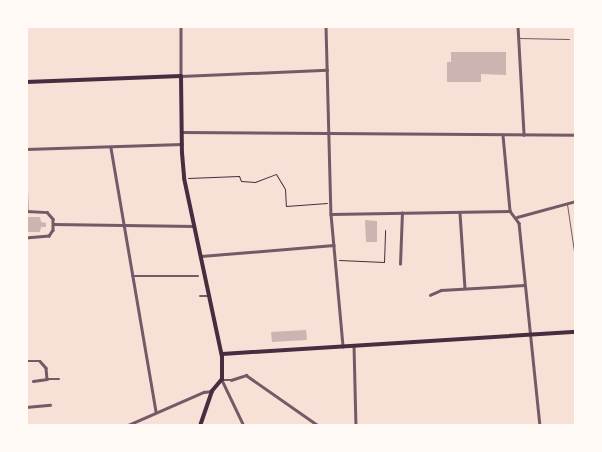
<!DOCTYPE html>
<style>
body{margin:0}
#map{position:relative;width:602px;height:452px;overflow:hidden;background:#f7e1d7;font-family:Poppins,sans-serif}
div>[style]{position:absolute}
.building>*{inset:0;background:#ccb4b1}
.path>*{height:1px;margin:-0.5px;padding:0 0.5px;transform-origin:0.5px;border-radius:0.5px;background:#4a2c40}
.service>*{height:1px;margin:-0.5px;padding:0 0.5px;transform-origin:0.5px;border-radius:0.5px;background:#755966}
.pedestrian>*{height:2px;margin:-1px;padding:0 1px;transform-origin:1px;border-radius:1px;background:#755966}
.minor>*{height:2.5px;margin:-1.25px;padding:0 1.25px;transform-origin:1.25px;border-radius:1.25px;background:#755966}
.secondary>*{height:4px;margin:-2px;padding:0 2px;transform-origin:2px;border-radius:2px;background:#4a2c40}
span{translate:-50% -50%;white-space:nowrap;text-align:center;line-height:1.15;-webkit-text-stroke:4.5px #fffaf5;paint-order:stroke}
.frame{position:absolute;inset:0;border:28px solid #fffaf5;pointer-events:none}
</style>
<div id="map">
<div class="building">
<i style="clip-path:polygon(451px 52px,506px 52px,506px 75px,481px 74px,481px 82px,447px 82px,447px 62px,451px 62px)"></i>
<i style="clip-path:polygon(27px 217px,40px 217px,41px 222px,46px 223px,46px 227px,41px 227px,40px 232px,26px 232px)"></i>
<i style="clip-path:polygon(365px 220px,377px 221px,377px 242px,366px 242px)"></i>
<i style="clip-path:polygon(306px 330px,307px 340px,272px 342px,271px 332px)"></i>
</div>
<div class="path">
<i style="left:188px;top:178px;width:51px;rotate:-2.2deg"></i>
<i style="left:239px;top:176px;width:5px;rotate:68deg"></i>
<i style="left:241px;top:181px;width:14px;rotate:4deg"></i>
<i style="left:255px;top:182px;width:22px;rotate:-21deg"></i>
<i style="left:276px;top:174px;width:17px;rotate:59deg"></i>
<i style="left:285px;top:189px;width:17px;rotate:87deg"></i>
<i style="left:286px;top:206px;width:41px;rotate:-4.2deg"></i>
<i style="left:339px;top:260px;width:45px;rotate:2.5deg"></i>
<i style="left:384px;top:262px;width:32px;rotate:-88deg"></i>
</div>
<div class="service">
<i style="left:519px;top:38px;width:50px;rotate:1.1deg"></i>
<i style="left:567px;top:204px;width:55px;rotate:81.6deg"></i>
</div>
<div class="pedestrian">
<i style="left:200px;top:296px;width:9px"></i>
</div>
<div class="minor">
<i style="left:181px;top:26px;width:50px;rotate:90deg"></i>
<i style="left:181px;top:76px;width:146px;rotate:-2.4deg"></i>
<i style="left:326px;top:26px;width:188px;rotate:88.5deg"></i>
<i style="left:331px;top:214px;width:133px;rotate:84.8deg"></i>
<i style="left:518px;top:26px;width:109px;rotate:86.8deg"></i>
<i style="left:182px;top:132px;width:394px;rotate:0.4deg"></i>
<i style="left:503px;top:135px;width:76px;rotate:84.7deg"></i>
<i style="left:510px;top:211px;width:15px;rotate:53deg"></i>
<i style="left:519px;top:223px;width:204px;rotate:84.1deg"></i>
<i style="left:111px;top:148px;width:268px;rotate:80.3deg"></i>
<i style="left:26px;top:149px;width:156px;rotate:-1.8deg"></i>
<i style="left:26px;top:168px;width:43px;rotate:88.7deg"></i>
<i style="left:26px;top:211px;width:21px;rotate:3deg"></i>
<i style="left:47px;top:212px;width:9px;rotate:49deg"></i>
<i style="left:53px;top:219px;width:11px;rotate:90deg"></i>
<i style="left:53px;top:230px;width:7px;rotate:124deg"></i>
<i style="left:49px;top:236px;width:23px;rotate:175deg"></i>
<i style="left:460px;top:213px;width:75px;rotate:86.2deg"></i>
<i style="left:331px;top:214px;width:179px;rotate:-1deg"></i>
<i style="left:517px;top:217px;width:61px;rotate:-15.2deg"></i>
<i style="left:53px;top:224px;width:141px;rotate:0.8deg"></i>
<i style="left:201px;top:256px;width:133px;rotate:-4.7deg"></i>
<i style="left:400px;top:264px;width:51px;rotate:-87.8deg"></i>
<i style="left:132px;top:276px;width:66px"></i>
<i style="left:430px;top:295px;width:12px;rotate:-24deg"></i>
<i style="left:441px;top:290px;width:83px;rotate:-3.4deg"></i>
<i style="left:354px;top:345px;width:81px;rotate:88.6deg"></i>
<i style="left:26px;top:361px;width:14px"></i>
<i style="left:40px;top:361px;width:9px;rotate:49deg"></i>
<i style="left:46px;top:368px;width:11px;rotate:85deg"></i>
<i style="left:47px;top:379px;width:12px"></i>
<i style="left:222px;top:380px;width:51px;rotate:64.4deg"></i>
<i style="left:223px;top:380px;width:8px"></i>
<i style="left:231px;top:380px;width:16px;rotate:-18deg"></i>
<i style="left:246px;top:375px;width:89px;rotate:34.9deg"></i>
<i style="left:33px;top:381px;width:14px;rotate:-8deg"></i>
<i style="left:26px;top:407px;width:24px;rotate:-5deg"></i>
<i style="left:126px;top:426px;width:85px;rotate:-23.6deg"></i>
<i style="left:204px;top:392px;width:8px;rotate:-7deg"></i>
</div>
<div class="secondary">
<i style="left:26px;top:82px;width:155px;rotate:-2.2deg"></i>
<i style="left:181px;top:76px;width:77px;rotate:89.3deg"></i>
<i style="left:182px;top:153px;width:25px;rotate:85deg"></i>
<i style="left:184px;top:178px;width:183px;rotate:78deg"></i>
<i style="left:222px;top:357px;width:22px;rotate:90deg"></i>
<i style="left:222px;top:379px;width:16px;rotate:130deg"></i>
<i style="left:212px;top:391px;width:37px;rotate:109deg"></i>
<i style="left:222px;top:354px;width:355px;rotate:-3.6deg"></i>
</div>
<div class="frame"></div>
</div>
